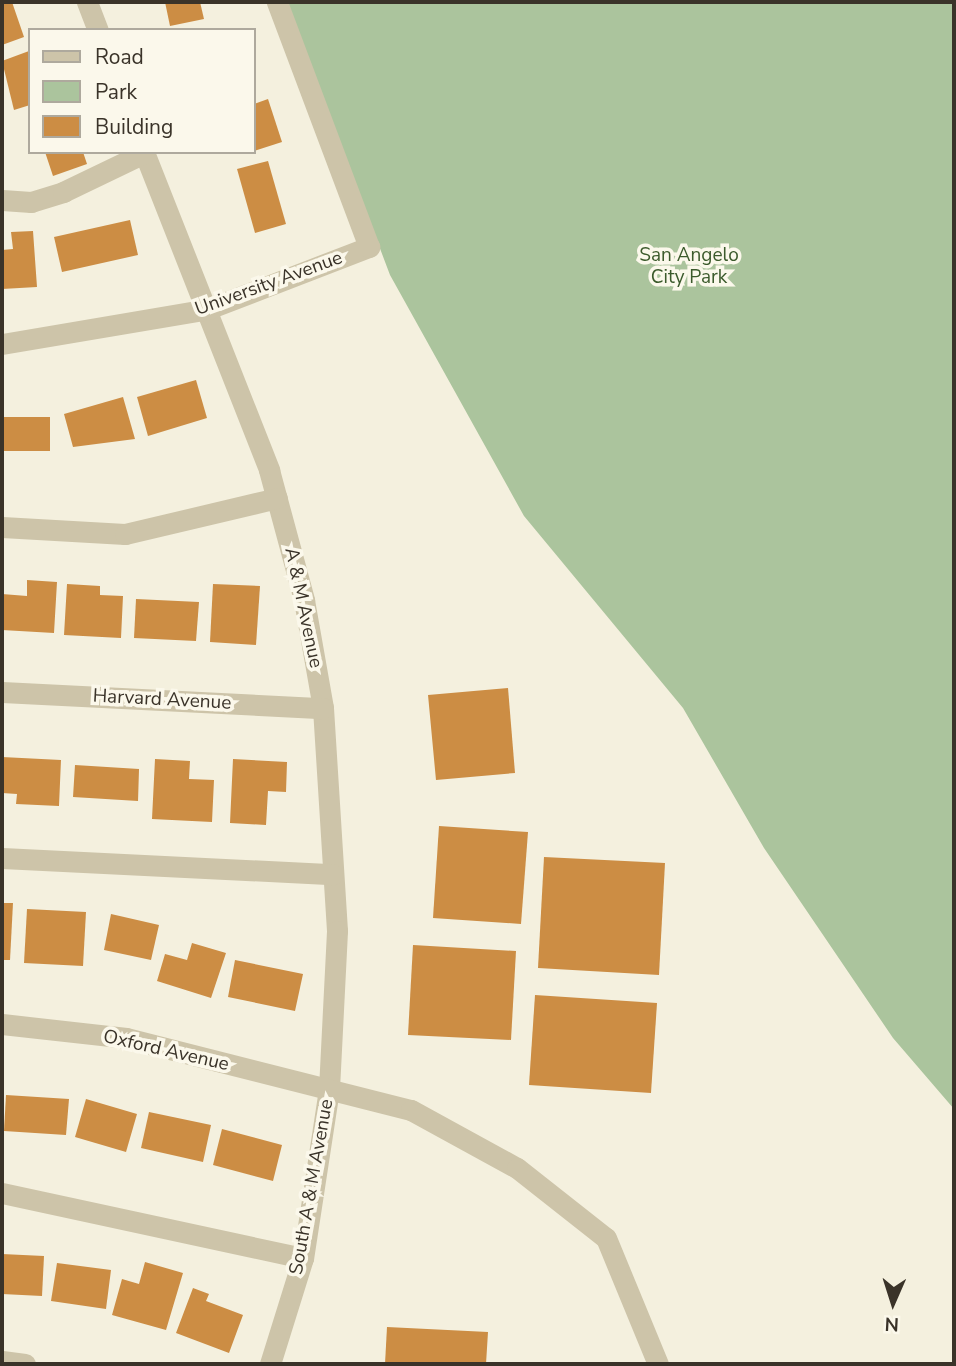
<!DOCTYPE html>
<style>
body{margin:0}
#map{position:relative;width:956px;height:1366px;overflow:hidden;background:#f4f0de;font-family:"Nunito Sans",sans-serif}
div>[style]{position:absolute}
.green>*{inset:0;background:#abc49d}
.building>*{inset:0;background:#cc8d44}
.minor>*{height:21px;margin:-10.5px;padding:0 10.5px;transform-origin:10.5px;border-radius:10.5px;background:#cdc4a9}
span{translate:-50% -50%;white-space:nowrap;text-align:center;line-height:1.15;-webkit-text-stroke:7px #fbf8eb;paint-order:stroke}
.park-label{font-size:19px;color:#3b5a2b}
.street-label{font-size:19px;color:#3a3329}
.frame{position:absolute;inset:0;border:4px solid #3a3329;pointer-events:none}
.legend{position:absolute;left:28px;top:28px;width:228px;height:126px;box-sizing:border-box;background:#fbf8eb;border:2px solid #aea99d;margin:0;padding:9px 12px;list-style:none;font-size:21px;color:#3a3329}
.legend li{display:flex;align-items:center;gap:14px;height:35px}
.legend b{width:35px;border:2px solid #aea99d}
.north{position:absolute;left:858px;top:1268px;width:70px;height:70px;-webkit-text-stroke:5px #fbf8eb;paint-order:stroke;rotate:183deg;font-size:19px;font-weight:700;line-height:28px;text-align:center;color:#3a3329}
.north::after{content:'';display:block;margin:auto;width:24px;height:32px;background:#3a3329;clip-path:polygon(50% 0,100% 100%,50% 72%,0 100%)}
</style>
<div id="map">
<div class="green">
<i style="clip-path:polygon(287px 2px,954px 2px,954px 1109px,893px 1038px,764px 848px,683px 708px,524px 516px,390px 275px)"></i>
</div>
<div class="building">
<i style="clip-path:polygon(2px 2px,12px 2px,24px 37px,2px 45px)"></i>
<i style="clip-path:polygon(165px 2px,200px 2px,204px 19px,170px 26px)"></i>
<i style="clip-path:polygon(29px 51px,30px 105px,14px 110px,2px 61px)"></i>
<i style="clip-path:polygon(268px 99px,282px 142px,254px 151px,254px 104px)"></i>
<i style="clip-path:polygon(45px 152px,83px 152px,87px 164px,53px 176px)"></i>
<i style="clip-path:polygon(268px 161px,286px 224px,255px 233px,237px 169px)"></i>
<i style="clip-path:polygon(130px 220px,138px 255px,62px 272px,54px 237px)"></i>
<i style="clip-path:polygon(33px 231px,37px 287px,2px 289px,2px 250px,13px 249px,11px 232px)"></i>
<i style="clip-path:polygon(196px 380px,207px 418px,148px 436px,137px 397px)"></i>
<i style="clip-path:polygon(123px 397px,135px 439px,73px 447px,64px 414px)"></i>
<i style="clip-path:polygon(2px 417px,50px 417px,50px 451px,2px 451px)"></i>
<i style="clip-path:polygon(27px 580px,57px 582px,54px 633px,2px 630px,2px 594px,27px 596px)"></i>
<i style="clip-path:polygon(67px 584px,100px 586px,100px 595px,123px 596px,121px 638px,64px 635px)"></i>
<i style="clip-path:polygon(213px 584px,260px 586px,256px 645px,210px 642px)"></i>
<i style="clip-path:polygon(136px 599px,199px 602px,196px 641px,134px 638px)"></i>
<i style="clip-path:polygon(508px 688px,515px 773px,436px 780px,428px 695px)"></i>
<i style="clip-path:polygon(2px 757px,61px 760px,59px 806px,16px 804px,17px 794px,2px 793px)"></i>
<i style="clip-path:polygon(155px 759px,190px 761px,189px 779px,214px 780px,212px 822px,152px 819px)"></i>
<i style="clip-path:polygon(233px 759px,287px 762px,286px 792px,268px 791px,266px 825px,230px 823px)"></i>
<i style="clip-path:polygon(75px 765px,139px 769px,138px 801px,73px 797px)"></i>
<i style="clip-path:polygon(439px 826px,528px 832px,521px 924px,433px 918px)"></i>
<i style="clip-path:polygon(544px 857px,665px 863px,659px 975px,538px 968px)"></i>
<i style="clip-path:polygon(2px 903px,13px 903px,10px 960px,2px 960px)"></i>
<i style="clip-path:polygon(27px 909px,86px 912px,83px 966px,24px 963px)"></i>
<i style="clip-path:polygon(111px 914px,159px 925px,151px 960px,104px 950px)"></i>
<i style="clip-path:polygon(192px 943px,226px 953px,211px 998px,157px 981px,165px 954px,187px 960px)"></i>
<i style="clip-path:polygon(413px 945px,516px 951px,511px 1040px,408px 1035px)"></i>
<i style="clip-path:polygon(235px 960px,303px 974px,295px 1011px,228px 997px)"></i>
<i style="clip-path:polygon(535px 995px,657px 1003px,651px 1093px,529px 1085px)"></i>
<i style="clip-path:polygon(6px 1095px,69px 1099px,66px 1135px,4px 1131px)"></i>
<i style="clip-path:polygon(86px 1099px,137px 1114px,126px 1152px,75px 1137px)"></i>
<i style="clip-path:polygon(149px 1112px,211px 1125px,203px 1162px,141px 1148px)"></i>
<i style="clip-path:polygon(222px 1129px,282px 1145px,273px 1181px,213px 1165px)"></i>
<i style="clip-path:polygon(2px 1254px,44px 1256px,42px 1296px,2px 1294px)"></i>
<i style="clip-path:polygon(145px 1262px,183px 1273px,166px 1330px,112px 1315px,122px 1279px,139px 1284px)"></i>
<i style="clip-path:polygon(57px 1263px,111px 1270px,106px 1309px,51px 1301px)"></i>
<i style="clip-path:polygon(193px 1288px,209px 1294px,206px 1301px,243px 1315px,229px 1353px,176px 1333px)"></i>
<i style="clip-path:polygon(387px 1327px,488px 1332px,486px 1364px,385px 1364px)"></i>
</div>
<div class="minor">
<i style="left:87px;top:2px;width:30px;rotate:69deg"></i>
<i style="left:144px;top:152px;width:342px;rotate:68.5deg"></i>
<i style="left:269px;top:470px;width:135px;rotate:74.9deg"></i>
<i style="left:304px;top:600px;width:110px;rotate:80deg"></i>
<i style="left:323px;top:708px;width:223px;rotate:86.4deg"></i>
<i style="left:337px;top:931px;width:158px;rotate:92.9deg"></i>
<i style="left:329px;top:1089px;width:171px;rotate:98.7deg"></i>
<i style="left:303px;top:1258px;width:111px;rotate:107.3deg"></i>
<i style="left:2px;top:200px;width:29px;rotate:4deg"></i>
<i style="left:31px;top:202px;width:34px;rotate:-17deg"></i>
<i style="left:63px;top:192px;width:90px;rotate:-25.7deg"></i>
<i style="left:2px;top:344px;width:209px;rotate:-9.6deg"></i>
<i style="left:208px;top:309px;width:173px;rotate:-21.1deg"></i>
<i style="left:369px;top:247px;width:262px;rotate:-110.6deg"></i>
<i style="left:2px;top:527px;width:123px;rotate:3.3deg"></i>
<i style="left:125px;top:534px;width:156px;rotate:-13.3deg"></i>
<i style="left:2px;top:692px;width:321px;rotate:2.9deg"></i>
<i style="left:2px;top:858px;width:331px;rotate:2.8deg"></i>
<i style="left:2px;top:1024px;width:125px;rotate:6.4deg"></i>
<i style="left:126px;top:1038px;width:294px;rotate:14.2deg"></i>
<i style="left:411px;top:1110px;width:121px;rotate:28.7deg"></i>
<i style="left:517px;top:1168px;width:113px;rotate:38.2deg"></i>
<i style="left:606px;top:1238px;width:136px;rotate:67.6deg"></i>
<i style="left:2px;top:1193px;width:308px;rotate:12.2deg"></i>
<i style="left:2px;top:1361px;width:23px;rotate:7deg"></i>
</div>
<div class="park-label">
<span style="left:689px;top:267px">San Angelo<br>City Park</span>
</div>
<div class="street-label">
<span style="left:269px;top:284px;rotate:-20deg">University Avenue</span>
<span style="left:303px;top:608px;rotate:78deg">A &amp; M Avenue</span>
<span style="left:162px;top:700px;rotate:3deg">Harvard Avenue</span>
<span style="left:166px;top:1051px;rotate:13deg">Oxford Avenue</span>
<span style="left:312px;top:1187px;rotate:-80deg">South A &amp; M Avenue</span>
</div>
<div class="frame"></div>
<ul class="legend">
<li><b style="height:9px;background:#cdc4a9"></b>Road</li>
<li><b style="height:19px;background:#abc49d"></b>Park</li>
<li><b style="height:19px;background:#cc8d44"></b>Building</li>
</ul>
<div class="north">N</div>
</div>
